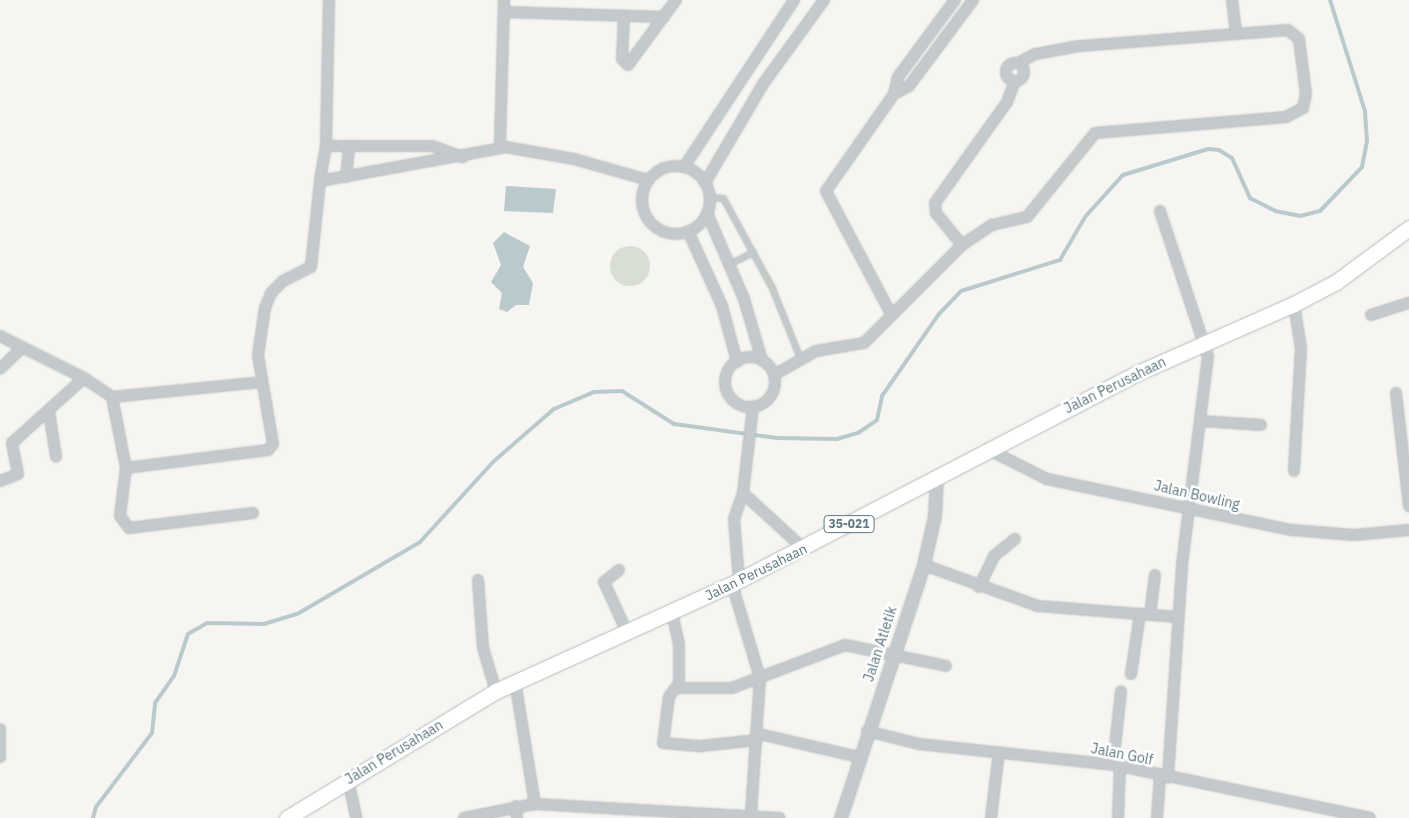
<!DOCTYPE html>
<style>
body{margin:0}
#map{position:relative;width:1409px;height:818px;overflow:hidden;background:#f6f5f1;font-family:"IBM Plex Sans",sans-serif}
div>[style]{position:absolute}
.green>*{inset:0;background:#d8ded2}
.round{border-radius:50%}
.water>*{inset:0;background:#bacacc}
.stream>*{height:4px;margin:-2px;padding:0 2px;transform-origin:2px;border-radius:2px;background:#bacacc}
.roads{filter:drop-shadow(0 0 1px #b5bbbd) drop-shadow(0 0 1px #b5bbbd)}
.service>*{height:5px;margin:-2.5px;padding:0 2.5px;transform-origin:2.5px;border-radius:2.5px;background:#c4c9cc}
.minor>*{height:10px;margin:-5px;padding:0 5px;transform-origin:5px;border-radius:5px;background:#c4c9cc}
.minor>.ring{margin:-5px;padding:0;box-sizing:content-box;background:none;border:10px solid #c4c9cc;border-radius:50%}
.tertiary>*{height:12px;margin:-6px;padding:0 6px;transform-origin:6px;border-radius:6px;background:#c4c9cc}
.primary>*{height:15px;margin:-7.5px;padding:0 7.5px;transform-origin:7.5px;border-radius:7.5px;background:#fff}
span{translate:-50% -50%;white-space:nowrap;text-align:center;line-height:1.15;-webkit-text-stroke:5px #fff;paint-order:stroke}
.shield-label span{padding:1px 4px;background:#fff;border:1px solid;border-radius:4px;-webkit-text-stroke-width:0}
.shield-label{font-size:12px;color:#5d7680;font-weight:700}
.street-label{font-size:14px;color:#5d7680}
</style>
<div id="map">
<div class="green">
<i class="round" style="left:610px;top:246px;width:40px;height:40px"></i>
</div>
<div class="water">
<i style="clip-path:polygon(506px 186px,556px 189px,553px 213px,504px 211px)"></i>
<i style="clip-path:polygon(504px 232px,530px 246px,523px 267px,533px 283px,529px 305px,516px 305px,507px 312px,499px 309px,502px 293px,491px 282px,501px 265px,493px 243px)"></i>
</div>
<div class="stream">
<i style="left:93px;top:818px;width:11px;rotate:-75deg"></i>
<i style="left:96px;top:807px;width:93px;rotate:-52.9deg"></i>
<i style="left:152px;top:733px;width:30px;rotate:-84deg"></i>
<i style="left:155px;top:703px;width:33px;rotate:-55deg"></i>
<i style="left:174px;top:676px;width:44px;rotate:-71.6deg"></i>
<i style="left:188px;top:634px;width:22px;rotate:-30deg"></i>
<i style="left:207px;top:623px;width:57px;rotate:1deg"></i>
<i style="left:264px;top:624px;width:37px;rotate:-17deg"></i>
<i style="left:299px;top:613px;width:140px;rotate:-30.4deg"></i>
<i style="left:420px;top:542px;width:108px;rotate:-47.6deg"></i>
<i style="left:493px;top:462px;width:81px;rotate:-41deg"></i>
<i style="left:554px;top:409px;width:43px;rotate:-23deg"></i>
<i style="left:594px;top:392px;width:28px;rotate:-2deg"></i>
<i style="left:622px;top:391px;width:62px;rotate:32.4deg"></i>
<i style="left:674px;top:424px;width:104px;rotate:7.7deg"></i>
<i style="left:777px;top:438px;width:60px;rotate:1deg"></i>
<i style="left:837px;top:439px;width:22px;rotate:-16deg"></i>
<i style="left:858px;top:433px;width:23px;rotate:-34deg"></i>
<i style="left:877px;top:420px;width:25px;rotate:-78deg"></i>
<i style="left:882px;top:396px;width:100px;rotate:-55.2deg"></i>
<i style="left:939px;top:314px;width:32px;rotate:-46deg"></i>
<i style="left:961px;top:291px;width:104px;rotate:-17.4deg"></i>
<i style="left:1060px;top:260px;width:50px;rotate:-59.8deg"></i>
<i style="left:1085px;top:217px;width:57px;rotate:-47.9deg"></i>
<i style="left:1123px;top:175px;width:89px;rotate:-17deg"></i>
<i style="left:1208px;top:149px;width:11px;rotate:5deg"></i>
<i style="left:1219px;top:150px;width:15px;rotate:32deg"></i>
<i style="left:1232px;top:158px;width:44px;rotate:65.8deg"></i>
<i style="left:1250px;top:198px;width:28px;rotate:27deg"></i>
<i style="left:1275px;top:211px;width:25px;rotate:11deg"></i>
<i style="left:1300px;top:216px;width:21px;rotate:-14deg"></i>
<i style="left:1320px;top:211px;width:61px;rotate:-46.3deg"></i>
<i style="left:1362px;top:167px;width:26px;rotate:-79deg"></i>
<i style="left:1367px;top:141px;width:30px;rotate:-94deg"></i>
<i style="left:1365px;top:111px;width:116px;rotate:-107.5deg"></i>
</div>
<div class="roads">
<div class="service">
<i style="left:710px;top:197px;width:13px;rotate:4deg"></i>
<i style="left:723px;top:198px;width:102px;rotate:61.4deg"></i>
<i style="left:772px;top:288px;width:75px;rotate:68.2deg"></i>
<i style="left:729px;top:264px;width:27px;rotate:-27deg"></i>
</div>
<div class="minor">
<i style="left:329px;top:0;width:146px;rotate:91.2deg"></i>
<i style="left:326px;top:146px;width:106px"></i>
<i style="left:432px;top:146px;width:33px;rotate:20deg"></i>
<i style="left:504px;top:0;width:146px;rotate:91.6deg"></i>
<i style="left:500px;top:146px;width:75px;rotate:10deg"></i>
<i style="left:574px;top:159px;width:77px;rotate:15.8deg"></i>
<i style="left:1232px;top:0;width:33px;rotate:83deg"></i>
<i style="left:504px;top:12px;width:160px;rotate:1.8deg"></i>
<i style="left:624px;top:18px;width:41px;rotate:92.8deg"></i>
<i style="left:622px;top:59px;width:8px;rotate:45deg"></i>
<i style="left:628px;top:65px;width:81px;rotate:-53.6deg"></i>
<i class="ring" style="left:1006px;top:63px;width:8px;height:8px"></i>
<i style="left:894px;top:94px;width:17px;rotate:-28deg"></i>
<i style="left:909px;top:86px;width:107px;rotate:-53.3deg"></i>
<i style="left:326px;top:146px;width:36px;rotate:100deg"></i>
<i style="left:320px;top:181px;width:184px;rotate:-10.3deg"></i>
<i class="ring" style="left:642px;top:166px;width:58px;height:58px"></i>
<i style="left:684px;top:167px;width:200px;rotate:-56.6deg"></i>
<i style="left:346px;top:177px;width:31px;rotate:-84deg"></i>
<i style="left:705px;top:183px;width:115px;rotate:-59.6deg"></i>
<i style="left:763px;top:84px;width:104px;rotate:-54deg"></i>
<i style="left:1160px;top:211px;width:153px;rotate:71.7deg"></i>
<i style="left:1208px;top:356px;width:212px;rotate:97.1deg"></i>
<i style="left:1182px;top:566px;width:212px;rotate:93.8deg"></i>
<i style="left:707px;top:213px;width:94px;rotate:66.7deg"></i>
<i style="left:744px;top:299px;width:64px;rotate:73.6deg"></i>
<i style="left:688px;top:231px;width:82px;rotate:65.6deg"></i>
<i style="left:722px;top:306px;width:58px;rotate:75deg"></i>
<i style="left:962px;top:245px;width:36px;rotate:-34deg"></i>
<i style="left:992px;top:225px;width:36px;rotate:-13deg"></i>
<i style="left:1027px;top:217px;width:108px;rotate:-51deg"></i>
<i style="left:1095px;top:133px;width:192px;rotate:-4.8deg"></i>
<i style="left:1286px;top:117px;width:19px;rotate:-28deg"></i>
<i style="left:1303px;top:108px;width:14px;rotate:-78deg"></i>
<i style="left:1306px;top:94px;width:55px;rotate:-97.3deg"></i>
<i style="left:1299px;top:39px;width:14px;rotate:-141deg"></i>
<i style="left:1288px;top:30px;width:210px;rotate:175.6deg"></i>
<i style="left:1079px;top:46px;width:45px;rotate:169.7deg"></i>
<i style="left:1035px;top:54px;width:19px;rotate:152deg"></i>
<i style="left:1294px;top:304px;width:45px;rotate:81deg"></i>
<i style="left:1301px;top:348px;width:123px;rotate:93.3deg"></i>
<i style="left:891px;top:314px;width:139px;rotate:-117.9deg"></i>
<i style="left:826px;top:191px;width:118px;rotate:-55deg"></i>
<i style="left:894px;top:94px;width:17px;rotate:-77deg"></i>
<i style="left:898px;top:77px;width:96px;rotate:-53.5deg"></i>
<i style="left:1371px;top:315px;width:40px;rotate:-18deg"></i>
<i style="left:0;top:336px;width:94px;rotate:26.6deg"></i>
<i style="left:84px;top:378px;width:34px;rotate:34deg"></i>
<i style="left:112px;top:397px;width:150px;rotate:-5.7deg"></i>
<i class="ring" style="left:725px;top:357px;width:40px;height:40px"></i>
<i style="left:0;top:369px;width:30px;rotate:-44deg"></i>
<i style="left:774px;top:375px;width:48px;rotate:-29.7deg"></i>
<i style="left:816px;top:351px;width:49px;rotate:-9.5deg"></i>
<i style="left:864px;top:343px;width:139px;rotate:-45deg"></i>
<i style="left:962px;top:245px;width:41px;rotate:-129.1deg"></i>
<i style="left:936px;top:213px;width:10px;rotate:-96deg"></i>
<i style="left:935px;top:203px;width:124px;rotate:-54.5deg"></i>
<i style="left:1007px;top:102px;width:22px;rotate:-69deg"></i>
<i style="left:1396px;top:393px;width:114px;rotate:83.4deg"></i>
<i style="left:112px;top:397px;width:72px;rotate:78.8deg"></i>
<i style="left:49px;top:412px;width:45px;rotate:81deg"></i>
<i style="left:1201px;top:421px;width:60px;rotate:3.8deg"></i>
<i style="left:987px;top:449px;width:67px;rotate:26.6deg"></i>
<i style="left:1047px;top:479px;width:250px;rotate:11.8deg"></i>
<i style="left:1292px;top:530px;width:62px;rotate:4.6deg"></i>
<i style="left:1354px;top:535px;width:55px;rotate:-5.2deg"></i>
<i style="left:0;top:481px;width:19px;rotate:-21deg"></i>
<i style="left:18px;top:474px;width:32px;rotate:-101deg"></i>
<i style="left:12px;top:443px;width:97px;rotate:-42.1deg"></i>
<i style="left:743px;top:493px;width:81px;rotate:42.5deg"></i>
<i style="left:253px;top:513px;width:125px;rotate:173.1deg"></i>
<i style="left:129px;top:528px;width:15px;rotate:-127deg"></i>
<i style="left:120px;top:516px;width:48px;rotate:-82.9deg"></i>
<i style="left:126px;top:468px;width:143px;rotate:-7.2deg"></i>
<i style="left:268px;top:450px;width:8px;rotate:-50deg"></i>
<i style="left:273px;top:444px;width:90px;rotate:-99.6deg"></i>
<i style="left:258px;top:355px;width:48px;rotate:-81.5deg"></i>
<i style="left:265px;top:308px;width:16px;rotate:-68deg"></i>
<i style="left:271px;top:293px;width:17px;rotate:-45deg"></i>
<i style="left:283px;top:281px;width:31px;rotate:-27deg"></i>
<i style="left:311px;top:267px;width:86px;rotate:-84deg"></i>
<i style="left:924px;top:565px;width:121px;rotate:19.8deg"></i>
<i style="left:1038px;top:606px;width:140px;rotate:4.5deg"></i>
<i style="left:619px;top:570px;width:19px;rotate:141deg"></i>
<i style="left:604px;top:582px;width:55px;rotate:65.3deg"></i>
<i style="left:478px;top:580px;width:68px;rotate:85.8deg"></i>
<i style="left:483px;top:648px;width:45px;rotate:73.2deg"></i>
<i style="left:739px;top:580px;width:61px;rotate:-94.7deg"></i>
<i style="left:734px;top:519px;width:28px;rotate:-71deg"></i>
<i style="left:743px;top:493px;width:87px;rotate:-83.4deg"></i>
<i style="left:732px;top:584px;width:98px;rotate:73.4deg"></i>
<i style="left:760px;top:678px;width:135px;rotate:93.8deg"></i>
<i style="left:979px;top:587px;width:34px;rotate:-64deg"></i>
<i style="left:994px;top:556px;width:27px;rotate:-39deg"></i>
<i style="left:672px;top:612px;width:33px;rotate:78deg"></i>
<i style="left:679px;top:644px;width:44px;rotate:90deg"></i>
<i style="left:679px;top:688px;width:53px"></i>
<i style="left:732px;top:688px;width:121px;rotate:-20.8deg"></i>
<i style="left:845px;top:645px;width:103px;rotate:11.7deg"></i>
<i style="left:1150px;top:615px;width:40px;rotate:-82.9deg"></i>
<i style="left:1131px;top:674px;width:61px;rotate:-81.5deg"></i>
<i style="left:515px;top:681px;width:125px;rotate:80.8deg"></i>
<i style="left:676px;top:687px;width:12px;rotate:125deg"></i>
<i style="left:669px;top:697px;width:46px;rotate:97.4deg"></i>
<i style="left:663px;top:743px;width:38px;rotate:5deg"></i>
<i style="left:701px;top:746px;width:56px;rotate:-6.1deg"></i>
<i style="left:0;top:729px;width:28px;rotate:90deg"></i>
<i style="left:867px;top:731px;width:54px;rotate:14deg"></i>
<i style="left:919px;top:744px;width:197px;rotate:6.1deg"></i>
<i style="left:1115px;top:765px;width:260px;rotate:11.7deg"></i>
<i style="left:759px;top:734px;width:103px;rotate:13deg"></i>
<i style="left:1113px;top:765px;width:74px;rotate:-83.8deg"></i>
<i style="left:348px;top:779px;width:40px;rotate:78deg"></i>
<i style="left:516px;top:806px;width:12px;rotate:85deg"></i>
<i style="left:464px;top:818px;width:72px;rotate:-11.2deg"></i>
<i style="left:535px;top:804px;width:245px;rotate:3.3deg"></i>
<i style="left:991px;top:818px;width:66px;rotate:-83.1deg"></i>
<i style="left:1118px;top:818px;width:52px;rotate:-87.8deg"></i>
<i style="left:1157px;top:818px;width:42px;rotate:-85.9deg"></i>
</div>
<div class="tertiary">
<i style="left:841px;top:818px;width:266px;rotate:-71.8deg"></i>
<i style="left:924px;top:565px;width:50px;rotate:-77.3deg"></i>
<i style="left:935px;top:516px;width:39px;rotate:-87deg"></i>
</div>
<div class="primary">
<i style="left:287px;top:818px;width:245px;rotate:-31.3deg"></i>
<i style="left:496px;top:691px;width:259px;rotate:-24.4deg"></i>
<i style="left:732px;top:584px;width:454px;rotate:-27.5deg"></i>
<i style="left:1135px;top:374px;width:174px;rotate:-23.8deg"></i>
<i style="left:1294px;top:304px;width:47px;rotate:-27.6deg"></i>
<i style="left:1336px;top:282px;width:91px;rotate:-36.5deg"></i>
</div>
</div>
<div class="shield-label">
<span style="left:849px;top:524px">35-021</span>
</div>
<div class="street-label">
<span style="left:1115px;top:385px;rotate:-26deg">Jalan Perusahaan</span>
<span style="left:1197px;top:495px;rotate:13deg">Jalan Bowling</span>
<span style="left:756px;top:572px;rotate:-26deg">Jalan Perusahaan</span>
<span style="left:880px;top:644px;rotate:-72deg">Jalan Atletik</span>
<span style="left:394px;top:752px;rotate:-31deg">Jalan Perusahaan</span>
<span style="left:1122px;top:754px;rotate:11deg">Jalan Golf</span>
</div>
</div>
